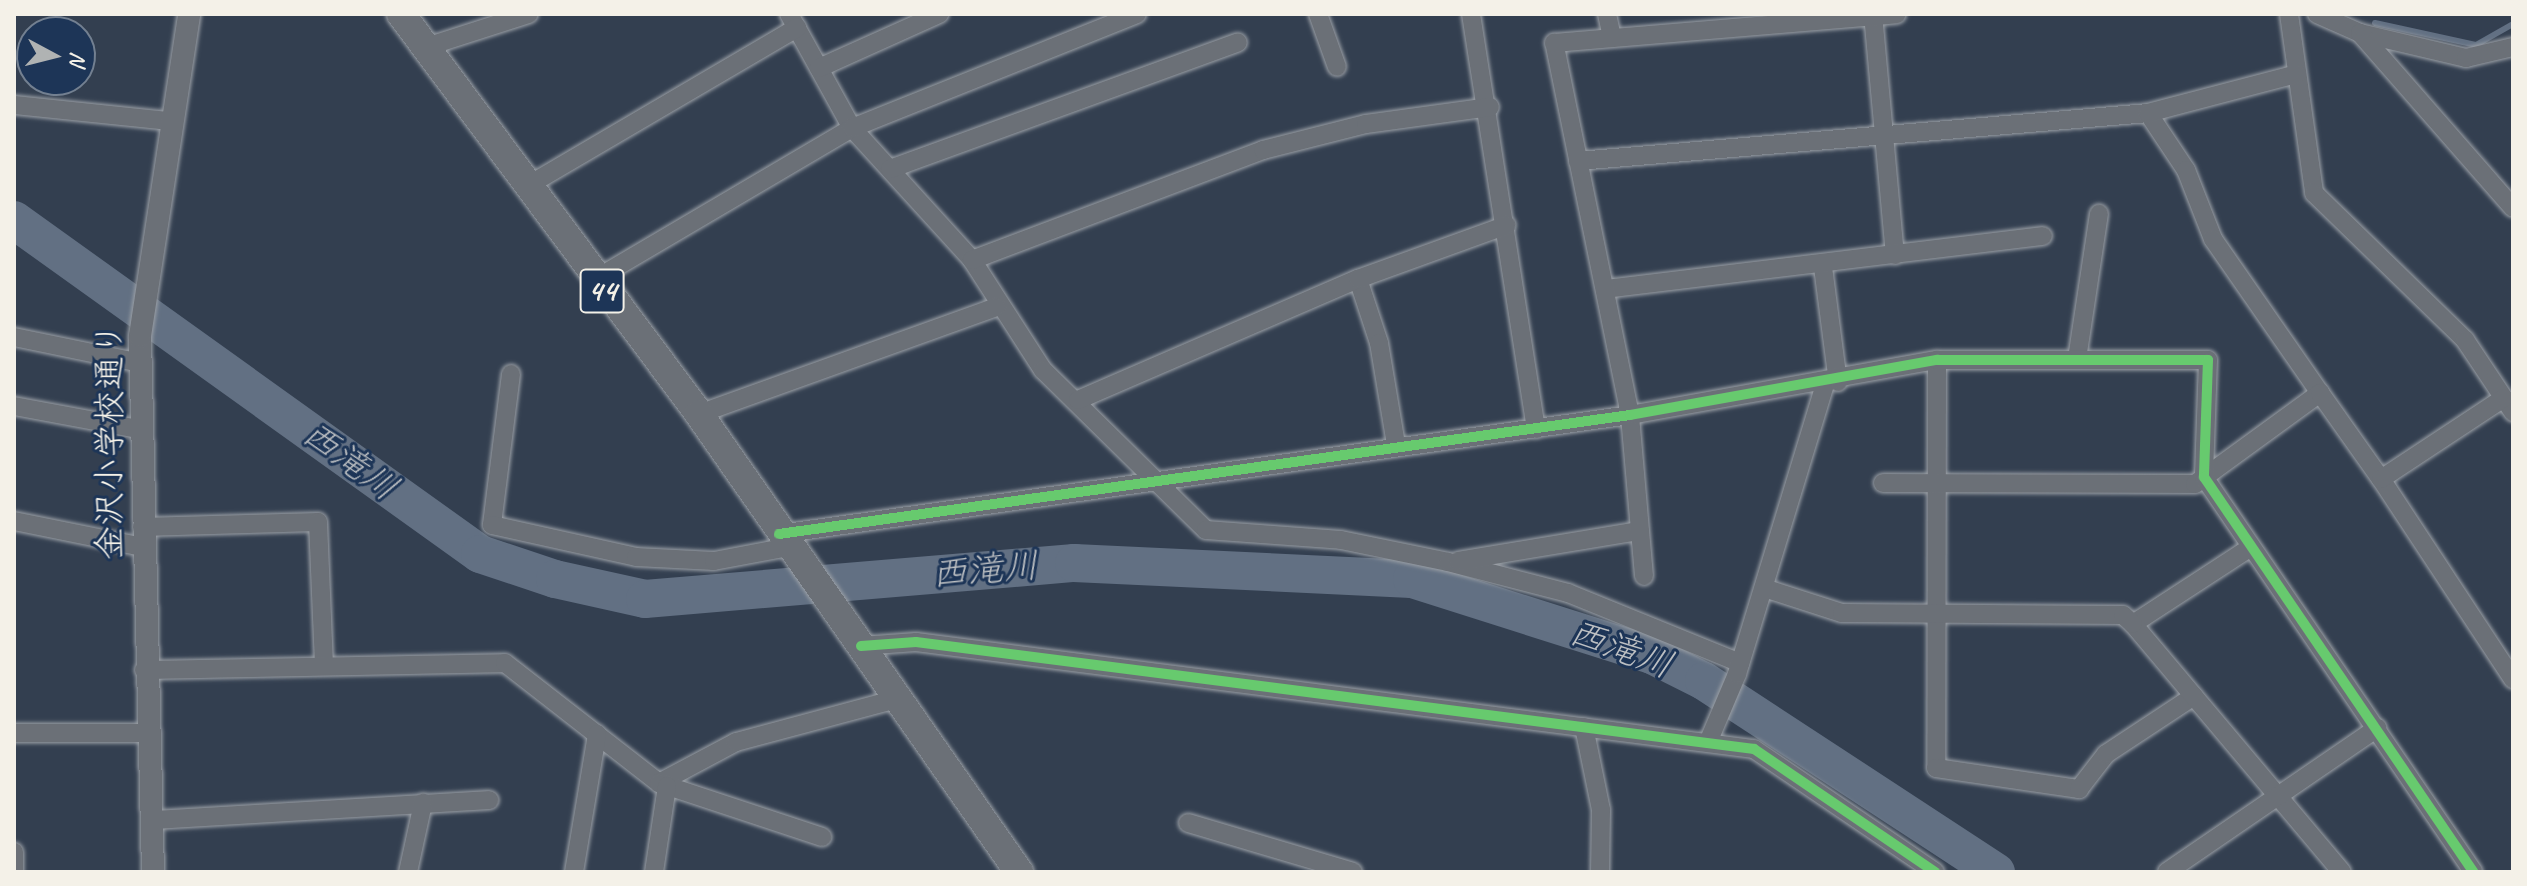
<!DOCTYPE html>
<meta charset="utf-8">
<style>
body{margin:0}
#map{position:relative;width:2527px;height:886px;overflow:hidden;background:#333f50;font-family:Caveat,"Klee One",sans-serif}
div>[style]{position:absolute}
.stream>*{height:6px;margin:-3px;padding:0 3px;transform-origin:3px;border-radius:3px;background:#627083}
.river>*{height:38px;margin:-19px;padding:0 19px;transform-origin:19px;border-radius:19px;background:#627083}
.roads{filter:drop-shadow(0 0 2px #9ba0a6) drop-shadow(0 0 2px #9ba0a6)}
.minor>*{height:18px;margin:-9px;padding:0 9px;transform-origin:9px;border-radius:9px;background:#6b7077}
.tertiary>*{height:22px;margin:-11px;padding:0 11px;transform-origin:11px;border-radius:11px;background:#6b7077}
.primary>*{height:28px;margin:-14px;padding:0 14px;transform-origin:14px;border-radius:14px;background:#6b7077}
.cycleway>*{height:10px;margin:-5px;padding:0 5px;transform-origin:5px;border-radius:5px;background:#67ca6e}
span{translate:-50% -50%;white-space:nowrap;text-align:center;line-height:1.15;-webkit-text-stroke:6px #1d3557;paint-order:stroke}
.shield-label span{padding:2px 6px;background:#1d3557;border:2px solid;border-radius:6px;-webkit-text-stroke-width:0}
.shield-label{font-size:32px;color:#f4f1e8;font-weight:700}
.street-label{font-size:34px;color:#f4f1e8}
.water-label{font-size:36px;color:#bcbfc2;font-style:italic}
.frame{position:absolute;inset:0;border:16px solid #f4f1e8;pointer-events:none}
.north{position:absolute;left:16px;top:16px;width:80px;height:80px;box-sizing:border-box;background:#1d3557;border:2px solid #738091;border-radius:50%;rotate:97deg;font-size:22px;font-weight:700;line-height:32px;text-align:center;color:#f4f1e8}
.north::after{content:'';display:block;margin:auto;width:28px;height:36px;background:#b0b3b3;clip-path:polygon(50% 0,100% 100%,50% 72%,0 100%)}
</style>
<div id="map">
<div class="stream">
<i style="left:2375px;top:23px;width:103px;rotate:12.3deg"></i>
<i style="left:2476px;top:45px;width:43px;rotate:-29.6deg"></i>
</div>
<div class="river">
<i style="left:14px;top:220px;width:573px;rotate:35.63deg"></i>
<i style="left:480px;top:554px;width:79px;rotate:18.4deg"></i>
<i style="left:555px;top:579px;width:92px;rotate:12.5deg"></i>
<i style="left:645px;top:599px;width:431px;rotate:-4.8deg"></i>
<i style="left:1074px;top:563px;width:338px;rotate:2.7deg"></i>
<i style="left:1412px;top:579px;width:252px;rotate:17.6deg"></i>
<i style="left:1652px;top:655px;width:58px;rotate:26.6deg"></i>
<i style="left:1704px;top:681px;width:349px;rotate:33.2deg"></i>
</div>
<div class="roads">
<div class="minor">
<i style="left:789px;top:14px;width:130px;rotate:61.1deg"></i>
<i style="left:852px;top:128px;width:178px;rotate:47.7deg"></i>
<i style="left:972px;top:260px;width:131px;rotate:57.2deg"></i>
<i style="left:1043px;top:370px;width:228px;rotate:44.5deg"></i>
<i style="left:1206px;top:530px;width:135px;rotate:4.2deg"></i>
<i style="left:1341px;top:540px;width:109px;rotate:11.6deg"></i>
<i style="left:1448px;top:562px;width:124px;rotate:14.5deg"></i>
<i style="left:1568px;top:593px;width:186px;rotate:22.1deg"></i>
<i style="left:1318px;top:14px;width:56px;rotate:70.3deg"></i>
<i style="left:1471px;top:14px;width:420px;rotate:81.1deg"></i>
<i style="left:1607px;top:14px;width:24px;rotate:78deg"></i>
<i style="left:1873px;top:14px;width:242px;rotate:84.8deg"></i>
<i style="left:2289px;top:14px;width:181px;rotate:82deg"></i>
<i style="left:2314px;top:193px;width:211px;rotate:44.2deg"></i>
<i style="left:2465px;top:340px;width:87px;rotate:56.3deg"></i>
<i style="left:2317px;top:14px;width:47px;rotate:23.8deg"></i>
<i style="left:2360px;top:33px;width:109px;rotate:13.3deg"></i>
<i style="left:2466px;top:58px;width:48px;rotate:-13.2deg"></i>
<i style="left:2360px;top:33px;width:232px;rotate:48.8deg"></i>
<i style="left:426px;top:47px;width:108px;rotate:-17.8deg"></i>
<i style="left:819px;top:68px;width:132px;rotate:-24.2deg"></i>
<i style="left:14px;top:105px;width:155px;rotate:5.9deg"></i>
<i style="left:2148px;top:113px;width:69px;rotate:56.3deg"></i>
<i style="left:2186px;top:170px;width:74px;rotate:68.6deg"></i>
<i style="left:2213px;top:239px;width:188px;rotate:55.2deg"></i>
<i style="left:1578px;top:161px;width:572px;rotate:-4.81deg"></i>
<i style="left:2148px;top:113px;width:154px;rotate:-14.7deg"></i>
<i style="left:890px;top:169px;width:370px;rotate:-20deg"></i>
<i style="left:529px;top:185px;width:311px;rotate:-30.4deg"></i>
<i style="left:972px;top:260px;width:311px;rotate:-20.7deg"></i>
<i style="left:1263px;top:150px;width:106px;rotate:-14.2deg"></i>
<i style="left:1366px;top:124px;width:125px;rotate:-7.8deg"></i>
<i style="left:1823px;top:267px;width:116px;rotate:82.6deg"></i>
<i style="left:1358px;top:279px;width:67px;rotate:71.8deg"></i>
<i style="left:1379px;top:343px;width:103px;rotate:80.5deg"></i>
<i style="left:594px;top:280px;width:299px;rotate:-30.5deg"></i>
<i style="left:852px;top:128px;width:307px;rotate:-21.8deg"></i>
<i style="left:1605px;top:289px;width:441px;rotate:-6.9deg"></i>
<i style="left:14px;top:337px;width:130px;rotate:11.6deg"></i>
<i style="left:2077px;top:359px;width:147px;rotate:-81.4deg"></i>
<i style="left:1937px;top:360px;width:408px;rotate:90.1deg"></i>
<i style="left:1936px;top:768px;width:145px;rotate:8.4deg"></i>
<i style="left:2079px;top:789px;width:44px;rotate:-52.4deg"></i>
<i style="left:2106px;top:754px;width:105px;rotate:-33.4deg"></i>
<i style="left:511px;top:374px;width:152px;rotate:97.2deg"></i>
<i style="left:492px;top:525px;width:148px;rotate:12.5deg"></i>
<i style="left:636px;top:557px;width:78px;rotate:2.9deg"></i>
<i style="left:714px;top:561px;width:75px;rotate:-10.7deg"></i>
<i style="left:1078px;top:400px;width:305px;rotate:-23.4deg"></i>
<i style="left:1358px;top:279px;width:158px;rotate:-19.9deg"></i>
<i style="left:14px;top:406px;width:131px;rotate:10.5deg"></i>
<i style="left:699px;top:414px;width:316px;rotate:-19.8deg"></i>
<i style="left:2381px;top:479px;width:240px;rotate:56.6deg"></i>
<i style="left:1883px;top:483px;width:312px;rotate:0.2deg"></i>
<i style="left:2195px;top:484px;width:155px;rotate:-36.1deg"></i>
<i style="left:2320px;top:393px;width:105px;rotate:54.7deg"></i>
<i style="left:2381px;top:479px;width:147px;rotate:-33.4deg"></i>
<i style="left:14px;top:521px;width:132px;rotate:11.4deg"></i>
<i style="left:142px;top:527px;width:176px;rotate:-1.6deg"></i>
<i style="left:318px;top:522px;width:144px;rotate:87.6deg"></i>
<i style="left:779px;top:534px;width:859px;rotate:-7.96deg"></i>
<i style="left:1630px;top:415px;width:312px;rotate:-10.2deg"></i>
<i style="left:1937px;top:360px;width:271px"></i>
<i style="left:2208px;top:360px;width:117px;rotate:92deg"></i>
<i style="left:2204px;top:477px;width:478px;rotate:55.7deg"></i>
<i style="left:2251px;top:547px;width:141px;rotate:146.9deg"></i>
<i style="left:2133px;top:624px;width:324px;rotate:49.9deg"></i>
<i style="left:1458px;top:561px;width:184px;rotate:-9.4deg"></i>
<i style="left:1644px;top:576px;width:162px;rotate:-95deg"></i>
<i style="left:1630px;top:415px;width:380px;rotate:-101.5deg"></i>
<i style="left:1554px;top:43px;width:344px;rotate:-4.8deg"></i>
<i style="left:1764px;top:588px;width:82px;rotate:17.8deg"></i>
<i style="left:1842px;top:613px;width:281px;rotate:0.4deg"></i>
<i style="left:2123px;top:615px;width:13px;rotate:42deg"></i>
<i style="left:861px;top:646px;width:55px;rotate:-4.2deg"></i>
<i style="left:916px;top:642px;width:845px;rotate:7.28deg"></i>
<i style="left:1754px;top:749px;width:219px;rotate:34.2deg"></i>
<i style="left:144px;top:670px;width:361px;rotate:-1.1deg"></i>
<i style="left:505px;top:663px;width:195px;rotate:37.9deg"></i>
<i style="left:659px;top:783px;width:87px;rotate:-28deg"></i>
<i style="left:736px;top:742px;width:167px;rotate:-15deg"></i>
<i style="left:1584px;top:727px;width:85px;rotate:78.4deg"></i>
<i style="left:1601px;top:810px;width:62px;rotate:90.9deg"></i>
<i style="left:14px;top:733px;width:135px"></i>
<i style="left:1709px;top:740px;width:72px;rotate:-67deg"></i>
<i style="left:1737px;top:674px;width:302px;rotate:-73.1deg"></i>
<i style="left:659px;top:783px;width:172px;rotate:18.3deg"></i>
<i style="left:155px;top:820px;width:335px;rotate:-3.4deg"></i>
<i style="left:1188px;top:823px;width:172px;rotate:16.5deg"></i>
<i style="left:14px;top:852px;width:20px;rotate:90deg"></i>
<i style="left:408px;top:872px;width:71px;rotate:-77.7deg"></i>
<i style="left:574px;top:872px;width:140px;rotate:-80.5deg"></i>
<i style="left:654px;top:872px;width:87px;rotate:-81.4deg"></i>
<i style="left:2167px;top:872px;width:255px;rotate:-34.4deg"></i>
</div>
<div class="tertiary">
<i style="left:153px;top:872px;width:536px;rotate:-91.39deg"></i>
<i style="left:140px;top:336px;width:326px;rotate:-81.3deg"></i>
</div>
<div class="primary">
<i style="left:401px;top:14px;width:499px;rotate:53.3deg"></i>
<i style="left:699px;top:414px;width:559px;rotate:55.06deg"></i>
</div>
</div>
<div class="cycleway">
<i style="left:779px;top:534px;width:859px;rotate:-7.96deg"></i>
<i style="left:1630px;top:415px;width:312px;rotate:-10.2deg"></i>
<i style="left:1937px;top:360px;width:271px"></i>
<i style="left:2208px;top:360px;width:117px;rotate:92deg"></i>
<i style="left:2204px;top:477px;width:478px;rotate:55.7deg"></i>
<i style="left:861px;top:646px;width:55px;rotate:-4.2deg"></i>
<i style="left:916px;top:642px;width:845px;rotate:7.28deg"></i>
<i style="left:1754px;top:749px;width:219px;rotate:34.2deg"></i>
</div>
<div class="shield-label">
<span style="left:602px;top:291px">44</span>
</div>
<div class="street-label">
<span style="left:109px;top:441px;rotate:-90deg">金沢小学校通り</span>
</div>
<div class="water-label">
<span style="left:350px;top:461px;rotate:36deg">西滝川</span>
<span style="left:985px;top:570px;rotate:-5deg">西滝川</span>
<span style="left:1621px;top:649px;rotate:20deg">西滝川</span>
</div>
<div class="frame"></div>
<div class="north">N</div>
</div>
